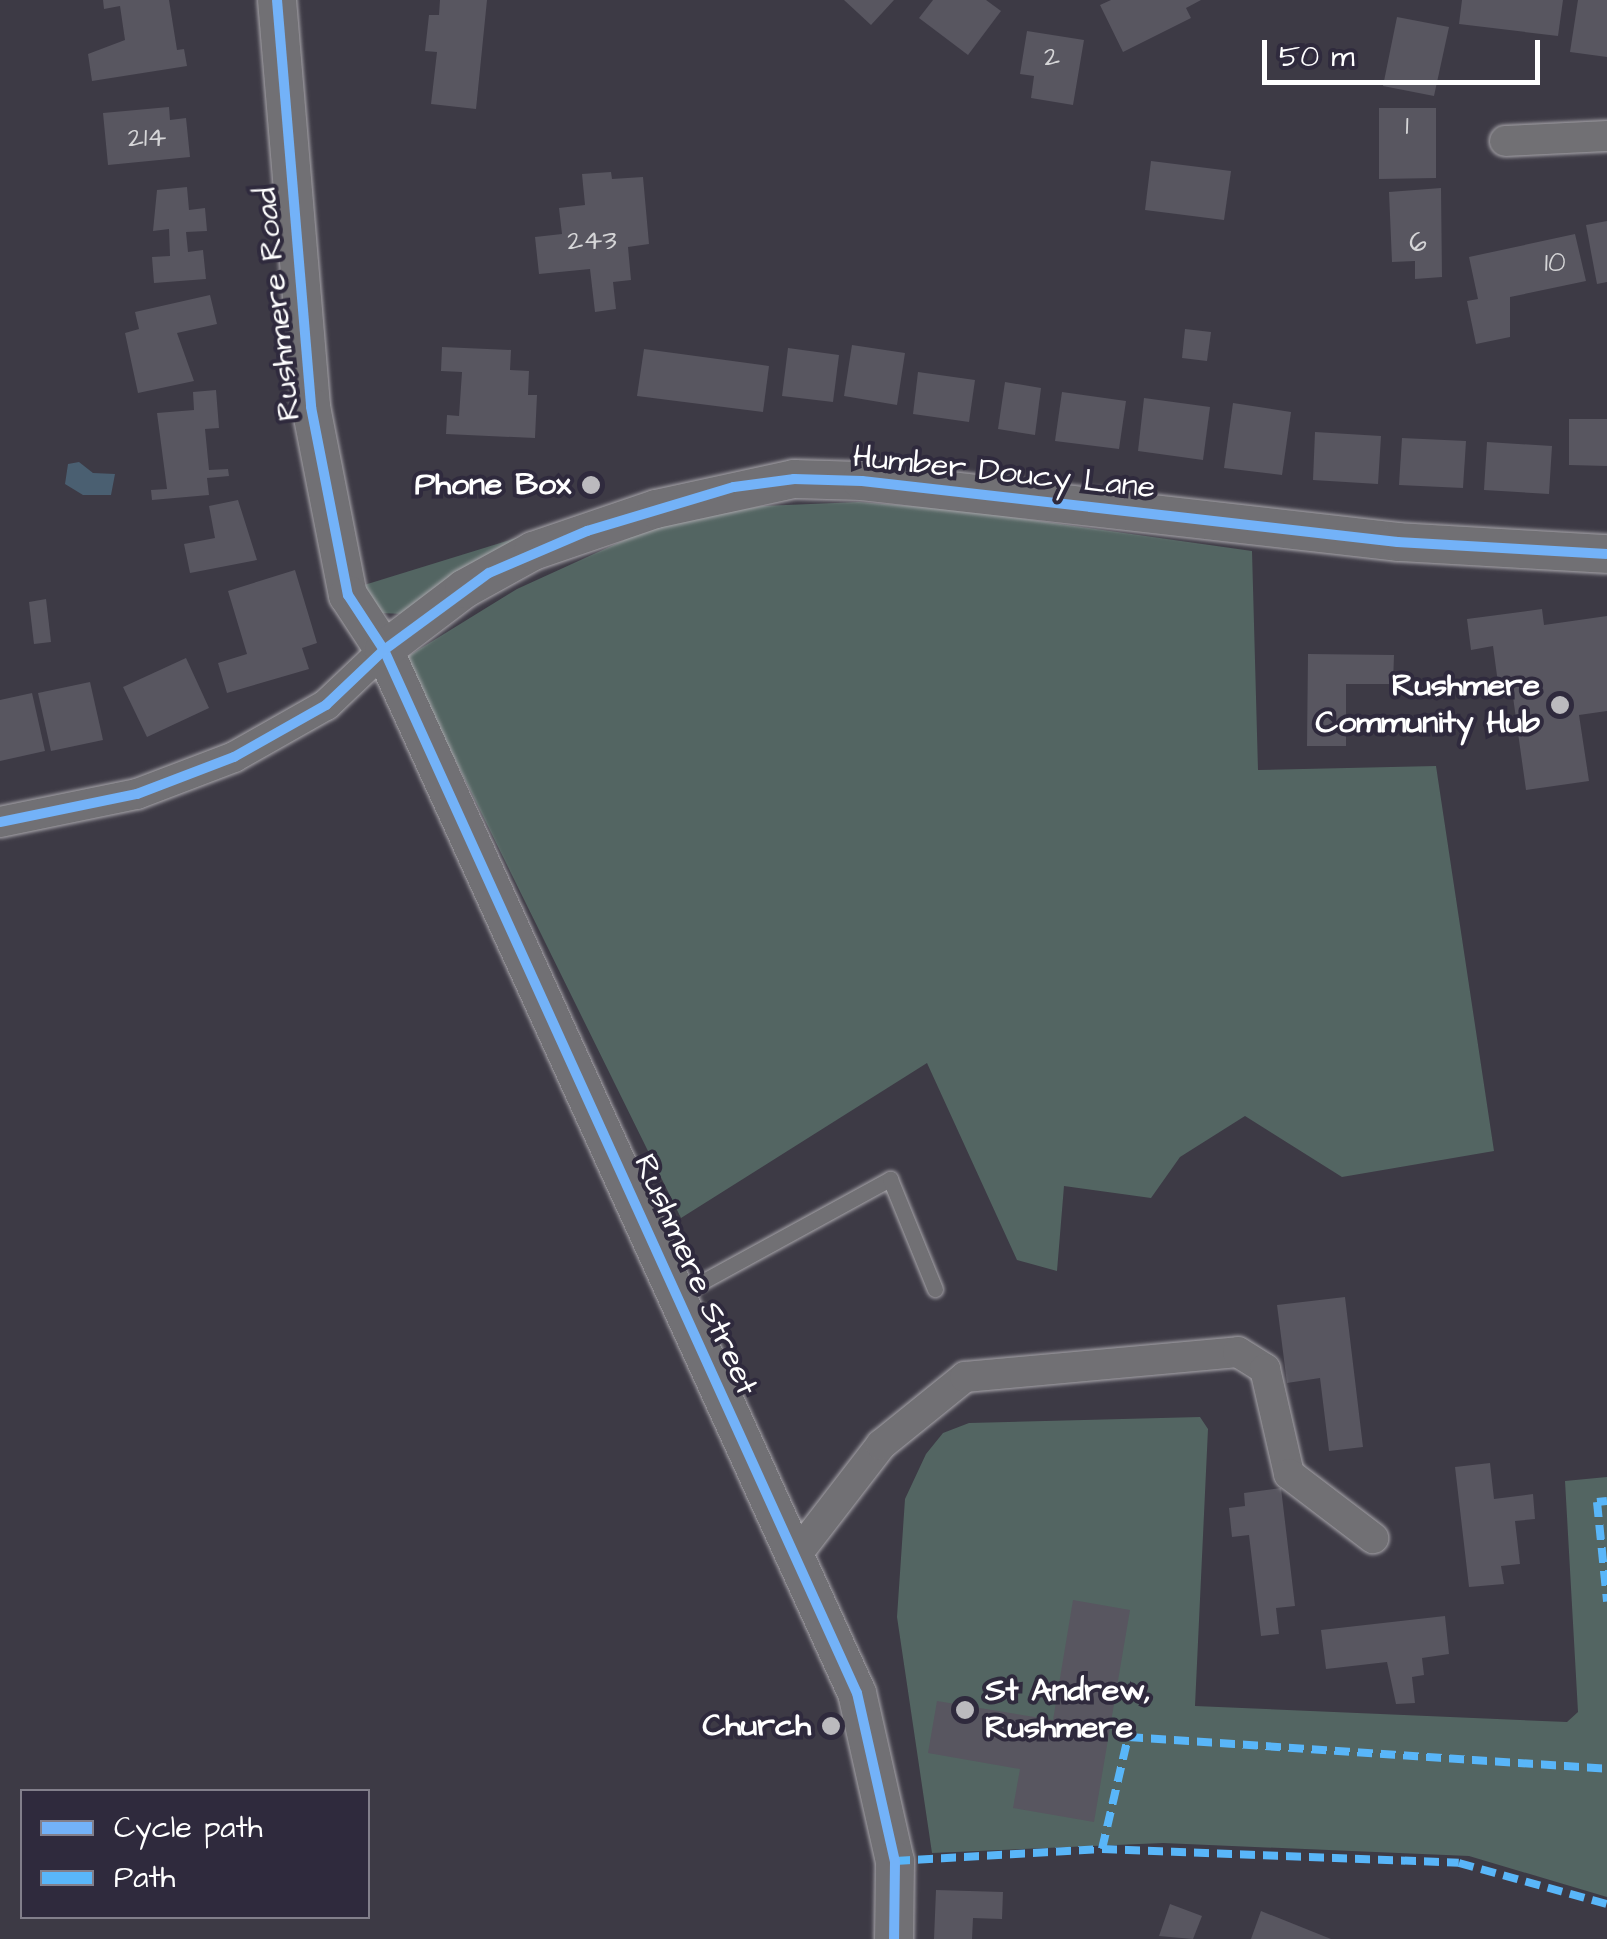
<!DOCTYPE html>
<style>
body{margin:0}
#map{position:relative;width:1607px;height:1939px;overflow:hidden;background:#3d3a45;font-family:"Architects Daughter",sans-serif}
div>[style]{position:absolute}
.green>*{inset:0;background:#536562}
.water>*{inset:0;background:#4a5f71}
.building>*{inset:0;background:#585660}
.roads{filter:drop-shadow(0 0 2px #a8a6ab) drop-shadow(0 0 2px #a8a6ab)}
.service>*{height:15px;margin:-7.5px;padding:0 7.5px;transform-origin:7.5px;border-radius:7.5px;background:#717074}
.minor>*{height:30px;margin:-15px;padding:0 15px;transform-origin:15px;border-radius:15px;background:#717074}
.tertiary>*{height:38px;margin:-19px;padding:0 19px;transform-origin:19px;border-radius:19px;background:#717074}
.quiet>*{height:8px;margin-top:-4px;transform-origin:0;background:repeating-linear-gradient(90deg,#59b6f9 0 15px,transparent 0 23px)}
.cycleway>*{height:10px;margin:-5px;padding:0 5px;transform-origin:5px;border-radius:5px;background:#73b2f8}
.dots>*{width:28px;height:28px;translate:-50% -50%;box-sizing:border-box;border:5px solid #2f2a3d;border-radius:50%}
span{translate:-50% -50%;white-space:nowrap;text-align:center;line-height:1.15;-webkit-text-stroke:8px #2f2a3d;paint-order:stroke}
.number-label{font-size:28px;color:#d5d5d7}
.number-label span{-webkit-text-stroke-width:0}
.street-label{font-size:32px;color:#fff}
.poi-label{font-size:32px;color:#fff;font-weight:700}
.right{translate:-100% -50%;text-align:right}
.left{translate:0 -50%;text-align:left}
.legend{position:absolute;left:20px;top:1789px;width:350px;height:130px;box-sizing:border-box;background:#2f2a3d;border:2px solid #827f8b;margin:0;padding:12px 18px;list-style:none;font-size:30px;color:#fff}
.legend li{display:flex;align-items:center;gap:20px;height:50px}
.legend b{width:50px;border:2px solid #827f8b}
.scale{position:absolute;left:1262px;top:40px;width:278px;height:45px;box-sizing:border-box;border:5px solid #fff;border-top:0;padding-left:12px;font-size:30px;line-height:35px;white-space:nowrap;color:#fff;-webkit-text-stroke:8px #2f2a3d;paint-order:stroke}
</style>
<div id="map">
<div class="green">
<i style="clip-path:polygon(859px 502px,961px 510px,1252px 551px,1258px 770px,1436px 766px,1494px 1151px,1342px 1177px,1245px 1116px,1180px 1157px,1151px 1198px,1064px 1186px,1057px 1271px,1017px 1260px,927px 1063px,681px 1218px,405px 658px,517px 589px,655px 526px,762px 506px)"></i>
<i style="clip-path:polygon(539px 531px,404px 614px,379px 613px,361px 586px)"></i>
<i style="clip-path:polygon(1200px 1417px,1208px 1429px,1195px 1706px,1567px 1722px,1578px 1712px,1565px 1481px,1607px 1477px,1607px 1897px,1469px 1856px,1163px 1843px,932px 1853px,897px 1617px,905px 1499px,926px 1454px,943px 1433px,969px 1423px)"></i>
</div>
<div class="water">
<i style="clip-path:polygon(79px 462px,93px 473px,115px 474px,111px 495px,83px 495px,65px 484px,68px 464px)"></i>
</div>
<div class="building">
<i style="clip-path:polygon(103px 0,169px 0,177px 50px,184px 49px,187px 66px,92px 81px,88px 54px,125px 40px,120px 6px,104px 9px)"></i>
<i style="clip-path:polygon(440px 0,487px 0,476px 109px,431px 104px,437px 52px,425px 51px,429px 15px,439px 15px)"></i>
<i style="clip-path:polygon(844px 0,894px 0,871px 25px)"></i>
<i style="clip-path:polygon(933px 0,986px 0,1001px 11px,968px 55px,919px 18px)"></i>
<i style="clip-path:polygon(1111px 0,1201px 0,1186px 8px,1191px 18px,1123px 52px,1100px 5px)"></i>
<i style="clip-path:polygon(1462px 0,1563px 0,1558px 36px,1459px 24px)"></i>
<i style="clip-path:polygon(1578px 0,1607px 0,1607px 57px,1570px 52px)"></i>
<i style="clip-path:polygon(1397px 17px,1449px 27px,1434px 96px,1383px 86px)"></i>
<i style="clip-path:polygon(1027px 31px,1084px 40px,1073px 105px,1031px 98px,1034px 76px,1020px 74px)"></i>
<i style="clip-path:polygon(169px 107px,170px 120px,186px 118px,190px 157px,108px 165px,103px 113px)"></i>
<i style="clip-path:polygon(1379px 108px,1436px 108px,1436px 178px,1379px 179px)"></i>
<i style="clip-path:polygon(1151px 161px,1231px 171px,1224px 220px,1145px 210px)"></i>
<i style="clip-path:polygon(611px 172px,612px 179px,643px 177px,649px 244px,628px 247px,631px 280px,613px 282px,616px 309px,595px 312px,590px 269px,539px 274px,535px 237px,562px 234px,559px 208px,585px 205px,582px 174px)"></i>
<i style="clip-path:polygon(187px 187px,189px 210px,205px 208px,207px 231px,186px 232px,188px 252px,203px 250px,206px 279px,154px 283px,152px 257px,170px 256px,169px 229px,153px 231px,157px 190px)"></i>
<i style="clip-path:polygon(1441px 188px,1442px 277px,1415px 279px,1415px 261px,1392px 262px,1389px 192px)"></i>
<i style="clip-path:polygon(1607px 221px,1607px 282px,1597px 284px,1586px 225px)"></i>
<i style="clip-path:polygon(1575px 234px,1586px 281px,1510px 297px,1510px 337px,1476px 344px,1467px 301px,1478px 299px,1469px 257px)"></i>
<i style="clip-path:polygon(210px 295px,217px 324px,177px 333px,194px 381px,138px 393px,125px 333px,139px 329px,135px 312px)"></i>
<i style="clip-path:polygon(1185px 329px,1211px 332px,1207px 361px,1182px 358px)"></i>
<i style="clip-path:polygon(852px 345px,905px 353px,897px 405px,844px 396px)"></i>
<i style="clip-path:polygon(442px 347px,511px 350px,510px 370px,529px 371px,528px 395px,537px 395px,535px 438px,446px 434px,447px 415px,459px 416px,462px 372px,441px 371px)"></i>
<i style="clip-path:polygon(788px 348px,839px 355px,833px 402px,782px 396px)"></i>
<i style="clip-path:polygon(644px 349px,769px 366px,763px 412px,637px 396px)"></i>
<i style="clip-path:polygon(918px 372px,975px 380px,969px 422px,913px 414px)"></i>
<i style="clip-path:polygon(1005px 382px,1041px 388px,1035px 435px,998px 429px)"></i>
<i style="clip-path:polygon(216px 390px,219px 428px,205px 429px,209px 470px,228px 469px,229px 476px,207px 478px,209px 495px,152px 500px,151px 490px,167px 489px,157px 413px,194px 410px,193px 392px)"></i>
<i style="clip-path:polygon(1062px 392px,1126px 401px,1119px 449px,1055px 441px)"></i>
<i style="clip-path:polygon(1144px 398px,1210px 407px,1203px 460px,1138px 451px)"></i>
<i style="clip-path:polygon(1233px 403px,1291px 412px,1282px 475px,1224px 468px)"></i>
<i style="clip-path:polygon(1569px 419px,1607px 419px,1607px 466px,1569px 465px)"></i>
<i style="clip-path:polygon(1315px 432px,1381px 436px,1378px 484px,1313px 480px)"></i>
<i style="clip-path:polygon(1402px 438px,1466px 441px,1463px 488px,1399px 485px)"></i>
<i style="clip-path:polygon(1487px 442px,1552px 446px,1549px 494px,1484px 490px)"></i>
<i style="clip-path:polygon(238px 500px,257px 560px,190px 573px,184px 544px,215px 538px,209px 506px)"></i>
<i style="clip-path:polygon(295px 570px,317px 643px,302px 648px,309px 669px,227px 693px,218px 663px,247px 654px,228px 591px)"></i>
<i style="clip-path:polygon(46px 599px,51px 642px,34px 644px,29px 602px)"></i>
<i style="clip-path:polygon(1542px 609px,1544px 625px,1607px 616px,1607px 711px,1579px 715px,1589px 781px,1526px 790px,1513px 697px,1500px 698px,1493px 646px,1471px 650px,1467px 619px)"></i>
<i style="clip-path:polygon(1308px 654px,1394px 655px,1393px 684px,1346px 684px,1346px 746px,1307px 746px)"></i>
<i style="clip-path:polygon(186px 658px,209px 708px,147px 737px,123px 687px)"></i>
<i style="clip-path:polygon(90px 682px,103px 740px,51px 751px,38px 693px)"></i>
<i style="clip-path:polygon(32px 693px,45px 751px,0 761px,0 700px)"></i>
<i style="clip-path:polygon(1345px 1297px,1363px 1447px,1329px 1451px,1320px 1378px,1287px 1383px,1277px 1305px)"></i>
<i style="clip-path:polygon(1490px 1463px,1494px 1499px,1533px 1494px,1535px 1519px,1515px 1521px,1520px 1564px,1501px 1566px,1504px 1584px,1469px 1587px,1455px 1467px)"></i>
<i style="clip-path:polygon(1281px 1488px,1295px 1606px,1276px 1608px,1279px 1634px,1261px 1636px,1249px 1535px,1232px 1537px,1229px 1508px,1245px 1506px,1244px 1493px)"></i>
<i style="clip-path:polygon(1073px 1600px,1130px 1610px,1094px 1822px,1013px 1808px,1020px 1769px,928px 1753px,937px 1701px,1053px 1720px)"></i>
<i style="clip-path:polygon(1445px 1616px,1449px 1654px,1422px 1658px,1424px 1675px,1412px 1677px,1415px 1703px,1396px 1704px,1387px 1662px,1326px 1669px,1321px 1630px)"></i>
<i style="clip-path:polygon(936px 1890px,1003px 1892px,1002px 1919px,973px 1918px,972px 1939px,934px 1939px)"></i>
<i style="clip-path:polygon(1170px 1904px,1202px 1916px,1193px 1939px,1159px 1936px)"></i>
<i style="clip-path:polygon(1261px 1911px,1331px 1939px,1251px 1939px)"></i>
</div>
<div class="roads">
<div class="service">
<i style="left:678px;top:1295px;width:242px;rotate:-28.7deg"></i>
<i style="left:890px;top:1179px;width:119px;rotate:67.8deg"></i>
</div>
<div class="minor">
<i style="left:1505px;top:141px;width:102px;rotate:-2.8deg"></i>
<i style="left:0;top:822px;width:140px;rotate:-11.6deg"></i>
<i style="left:137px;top:794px;width:104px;rotate:-20.9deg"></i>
<i style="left:234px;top:757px;width:106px;rotate:-29.5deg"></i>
<i style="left:326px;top:705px;width:80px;rotate:-43.5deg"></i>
<i style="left:794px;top:1558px;width:143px;rotate:-52.4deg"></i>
<i style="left:881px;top:1445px;width:108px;rotate:-39deg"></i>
<i style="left:965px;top:1377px;width:274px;rotate:-5.2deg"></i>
<i style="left:1238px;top:1352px;width:32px;rotate:32deg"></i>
<i style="left:1265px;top:1369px;width:108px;rotate:77.1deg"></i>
<i style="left:1289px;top:1474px;width:106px;rotate:37.3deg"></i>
</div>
<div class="tertiary">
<i style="left:277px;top:0;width:408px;rotate:85.2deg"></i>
<i style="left:311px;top:407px;width:192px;rotate:78.9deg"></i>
<i style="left:348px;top:595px;width:66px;rotate:56.8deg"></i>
<i style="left:384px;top:650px;width:1145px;rotate:65.61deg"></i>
<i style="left:857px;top:1693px;width:172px;rotate:77.3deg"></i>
<i style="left:895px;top:1861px;width:78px;rotate:90.7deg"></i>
<i style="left:384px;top:650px;width:101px;rotate:-37.3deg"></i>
<i style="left:464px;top:589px;width:79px;rotate:-28.8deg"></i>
<i style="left:533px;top:551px;width:130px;rotate:-18.9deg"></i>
<i style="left:656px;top:509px;width:141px;rotate:-12.3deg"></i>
<i style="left:794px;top:479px;width:68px;rotate:1.7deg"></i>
<i style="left:862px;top:481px;width:539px;rotate:6.49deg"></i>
<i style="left:1398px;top:542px;width:209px;rotate:3.3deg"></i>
</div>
</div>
<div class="quiet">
<i style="left:1607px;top:1501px;width:10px;rotate:174deg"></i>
<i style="left:1597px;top:1502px;width:100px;rotate:84.2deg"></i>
<i style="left:1102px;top:1849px;width:115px;rotate:-76.9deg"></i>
<i style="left:1128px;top:1737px;width:480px;rotate:3.8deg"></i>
<i style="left:895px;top:1861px;width:207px;rotate:-3.3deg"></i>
<i style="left:1102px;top:1849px;width:357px;rotate:2.2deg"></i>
<i style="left:1459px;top:1863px;width:154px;rotate:15.5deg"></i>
</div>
<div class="cycleway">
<i style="left:277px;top:0;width:408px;rotate:85.2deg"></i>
<i style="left:311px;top:407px;width:192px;rotate:78.9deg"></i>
<i style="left:348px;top:595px;width:66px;rotate:56.8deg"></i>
<i style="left:384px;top:650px;width:1145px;rotate:65.61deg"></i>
<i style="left:857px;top:1693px;width:172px;rotate:77.3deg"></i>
<i style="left:895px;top:1861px;width:78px;rotate:90.7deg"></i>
<i style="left:0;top:822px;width:140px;rotate:-11.6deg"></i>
<i style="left:137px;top:794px;width:104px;rotate:-20.9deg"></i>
<i style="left:234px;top:757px;width:106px;rotate:-29.5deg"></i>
<i style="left:326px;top:705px;width:80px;rotate:-43.5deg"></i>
<i style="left:384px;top:650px;width:130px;rotate:-36.3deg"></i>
<i style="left:489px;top:573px;width:107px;rotate:-23.2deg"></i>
<i style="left:587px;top:531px;width:153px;rotate:-16.7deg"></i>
<i style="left:734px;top:487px;width:61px;rotate:-7.6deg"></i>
<i style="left:794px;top:479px;width:68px;rotate:1.7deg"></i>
<i style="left:862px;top:481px;width:539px;rotate:6.49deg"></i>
<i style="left:1398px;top:542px;width:209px;rotate:3.3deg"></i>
</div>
<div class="dots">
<i style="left:591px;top:485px;background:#bbbabe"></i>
<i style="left:1560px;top:705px;background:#bbbabe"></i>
<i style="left:965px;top:1710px;background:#bbbabe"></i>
<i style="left:831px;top:1726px;background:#bbbabe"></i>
</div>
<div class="number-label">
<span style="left:1052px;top:57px">2</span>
<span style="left:1407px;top:126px">1</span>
<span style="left:147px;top:138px">214</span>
<span style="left:592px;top:241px">243</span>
<span style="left:1418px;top:243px">6</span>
<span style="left:1555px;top:263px">10</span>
</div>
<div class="street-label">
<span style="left:278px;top:304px;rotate:-96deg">Rushmere Road</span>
<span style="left:1004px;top:473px;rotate:6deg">Humber Doucy Lane</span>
<span style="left:695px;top:1275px;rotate:66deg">Rushmere Street</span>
</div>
<div class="poi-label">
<span class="right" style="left:571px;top:485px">Phone Box</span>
<span class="right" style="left:1540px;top:705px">Rushmere<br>Community Hub</span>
<span class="left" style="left:985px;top:1710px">St Andrew,<br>Rushmere</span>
<span class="right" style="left:811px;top:1726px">Church</span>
</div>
<ul class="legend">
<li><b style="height:12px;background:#73b2f8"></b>Cycle path</li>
<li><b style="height:12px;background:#59b6f9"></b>Path</li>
</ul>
<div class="scale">50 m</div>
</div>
